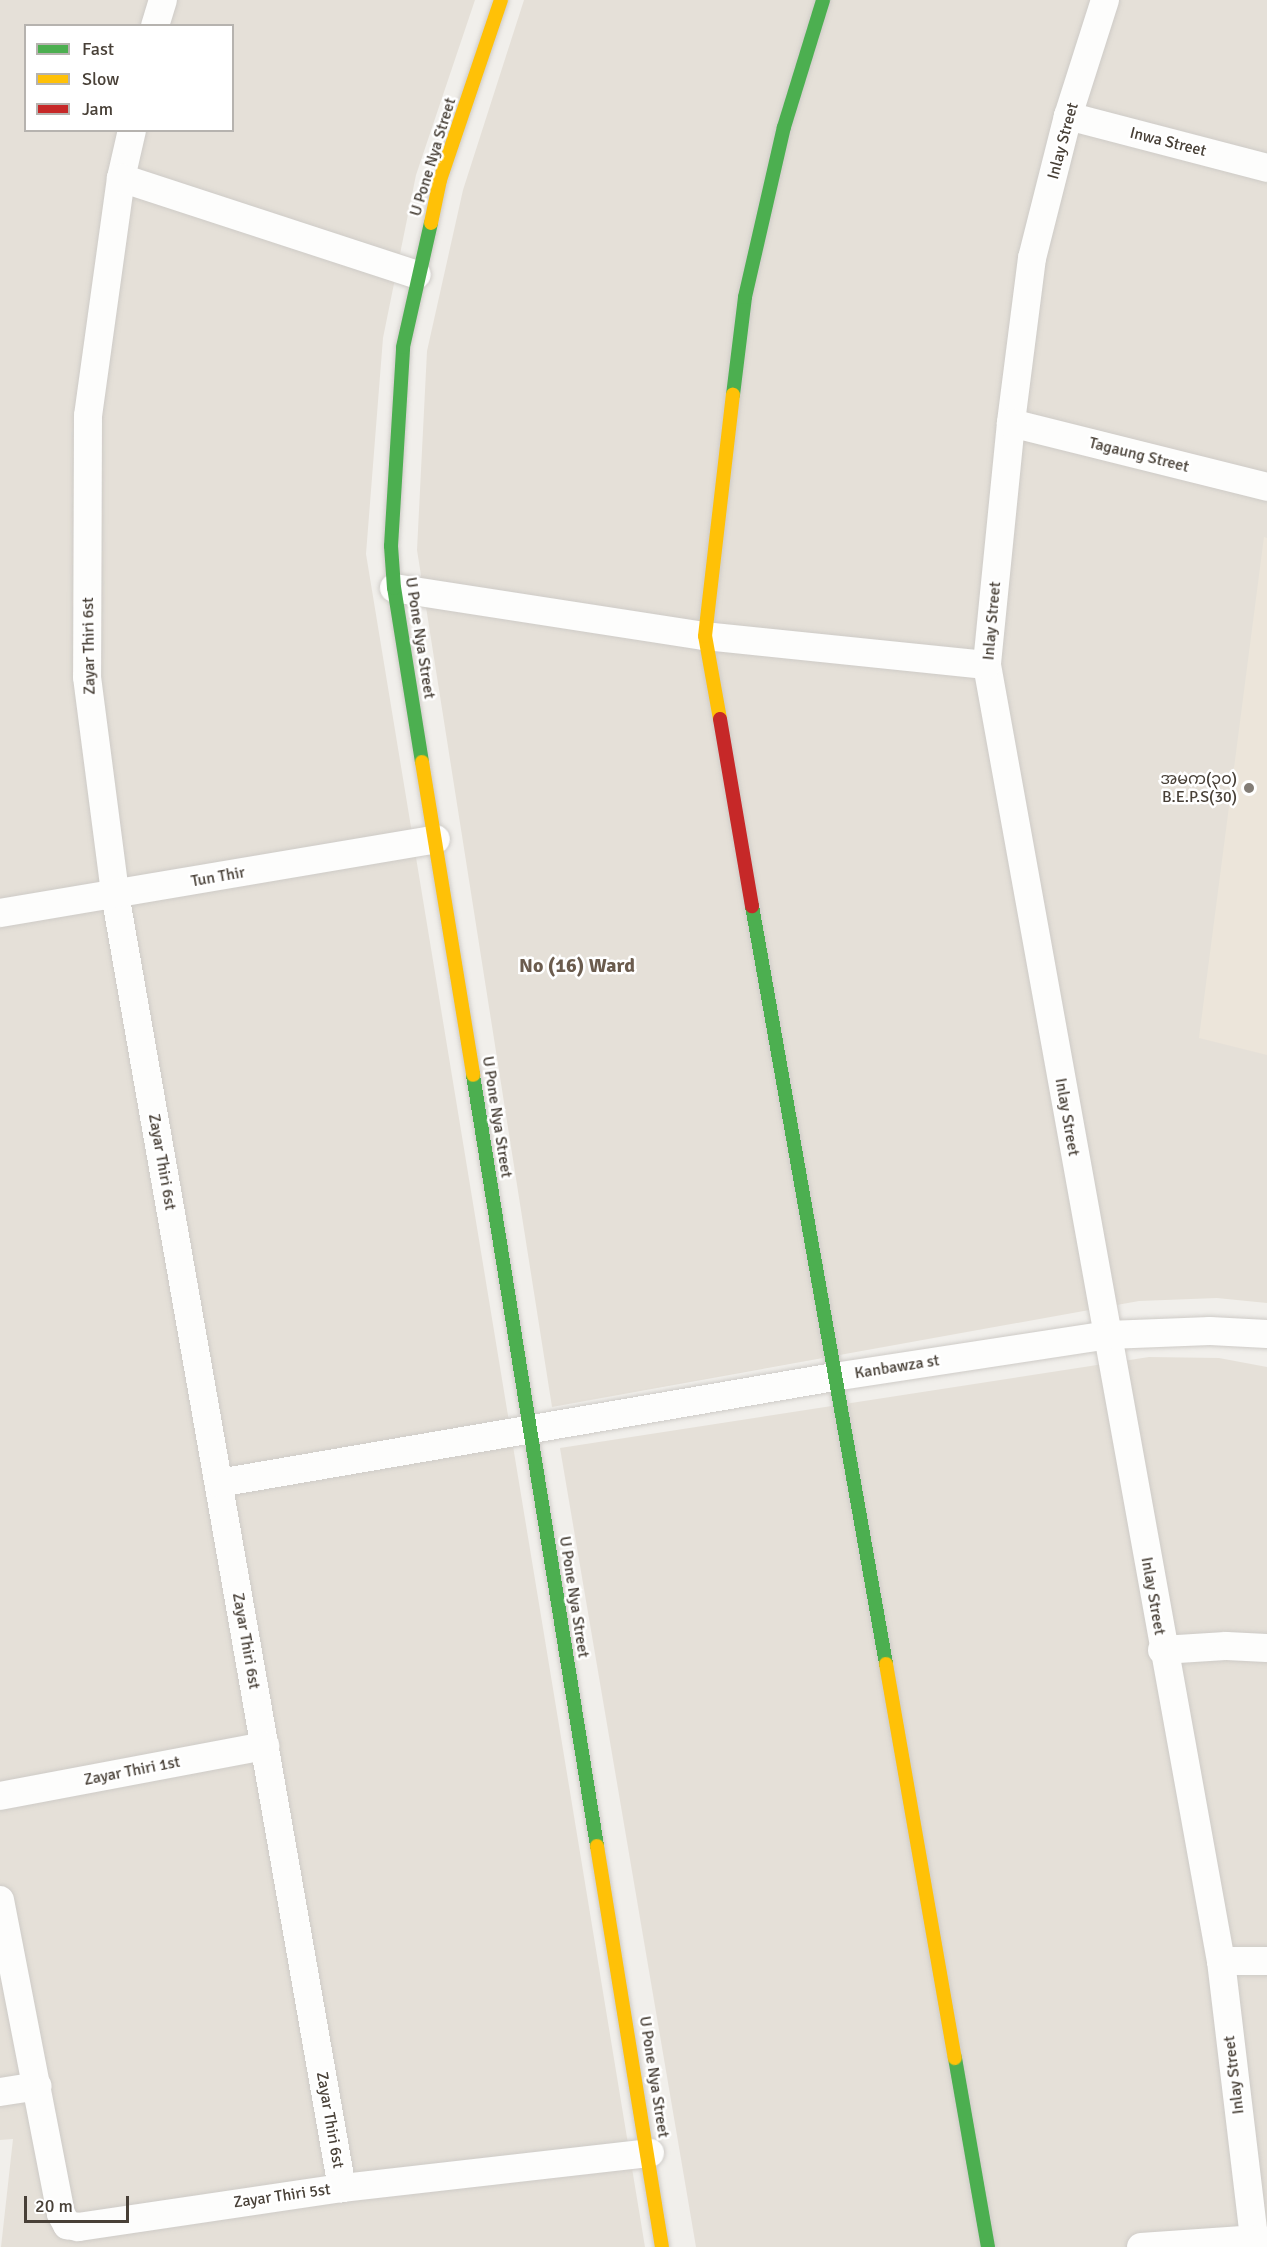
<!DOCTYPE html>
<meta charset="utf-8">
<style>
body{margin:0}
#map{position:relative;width:1267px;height:2247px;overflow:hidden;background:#f1efeb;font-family:Signika,"Noto Sans Myanmar",sans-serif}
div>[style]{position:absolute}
.residential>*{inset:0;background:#e5e0d8}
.education>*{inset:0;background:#ece5da}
.roads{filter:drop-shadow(0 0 2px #cecbc7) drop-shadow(0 0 2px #cecbc7)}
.street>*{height:28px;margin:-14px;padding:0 14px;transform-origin:14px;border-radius:14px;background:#fdfdfc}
.fast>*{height:14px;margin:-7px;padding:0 7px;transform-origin:7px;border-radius:7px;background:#4caf50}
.slow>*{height:14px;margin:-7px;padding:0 7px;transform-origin:7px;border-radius:7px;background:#ffc107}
.jam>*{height:14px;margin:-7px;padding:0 7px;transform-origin:7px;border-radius:7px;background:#c62828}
.dots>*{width:16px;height:16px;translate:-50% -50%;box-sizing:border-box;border:3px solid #fff;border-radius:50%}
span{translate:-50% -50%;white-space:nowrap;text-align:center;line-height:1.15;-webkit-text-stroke:5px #fff;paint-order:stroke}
.street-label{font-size:16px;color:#484037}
.poi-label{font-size:16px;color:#484037}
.right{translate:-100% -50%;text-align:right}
.quarter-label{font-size:20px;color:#6b5c4e;font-weight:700}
.legend{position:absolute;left:24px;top:24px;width:210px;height:108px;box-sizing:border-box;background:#fff;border:2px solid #b6b3af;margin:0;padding:8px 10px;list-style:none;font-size:18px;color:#484037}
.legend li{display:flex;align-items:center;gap:12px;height:30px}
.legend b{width:30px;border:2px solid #b6b3af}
.scale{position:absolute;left:24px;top:2196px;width:105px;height:27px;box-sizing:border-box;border:3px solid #484037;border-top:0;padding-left:8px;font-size:18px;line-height:21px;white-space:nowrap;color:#484037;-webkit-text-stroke:4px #fff;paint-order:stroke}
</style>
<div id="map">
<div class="residential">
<i style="clip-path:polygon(evenodd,0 0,475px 0,416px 175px,383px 338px,366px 554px,645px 2247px,1px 2247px,13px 2139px,0 2140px,0 0,26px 26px,232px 26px,232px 130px,26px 130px,26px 26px)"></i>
<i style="clip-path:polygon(524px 0,1267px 0,1267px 1303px,1217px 1298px,1139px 1301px,552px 1407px,417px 550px,427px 351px,463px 190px)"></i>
<i style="clip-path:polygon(1149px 1357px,1219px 1358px,1267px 1367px,1267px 2247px,696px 2247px,560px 1448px)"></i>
</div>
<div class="education">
<i style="clip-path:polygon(1264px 537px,1267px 538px,1267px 1055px,1199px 1038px)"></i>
</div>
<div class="roads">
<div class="street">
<i style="left:1105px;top:0;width:122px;rotate:107.7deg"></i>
<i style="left:1068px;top:116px;width:146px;rotate:104.2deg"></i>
<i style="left:1032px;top:258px;width:166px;rotate:97.3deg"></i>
<i style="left:1011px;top:423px;width:243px;rotate:95.7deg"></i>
<i style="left:987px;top:665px;width:1317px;rotate:79.77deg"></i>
<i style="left:1221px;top:1961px;width:280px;rotate:83.2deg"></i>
<i style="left:155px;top:26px;width:27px;rotate:-73deg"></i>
<i style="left:1068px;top:116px;width:206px;rotate:14.6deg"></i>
<i style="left:132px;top:130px;width:49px;rotate:102.9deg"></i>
<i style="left:121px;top:178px;width:240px;rotate:97.9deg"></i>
<i style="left:88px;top:416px;width:261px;rotate:90.2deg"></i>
<i style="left:87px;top:677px;width:219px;rotate:82.6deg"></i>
<i style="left:115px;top:894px;width:1314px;rotate:80.05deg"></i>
<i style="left:121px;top:178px;width:311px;rotate:18.1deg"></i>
<i style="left:1011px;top:423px;width:264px;rotate:14deg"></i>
<i style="left:394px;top:588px;width:315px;rotate:8.8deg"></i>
<i style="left:705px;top:636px;width:283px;rotate:5.9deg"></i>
<i style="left:0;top:913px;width:442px;rotate:-9.6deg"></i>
<i style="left:219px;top:1483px;width:624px;rotate:-9.78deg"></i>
<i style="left:834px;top:1377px;width:277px;rotate:-8.7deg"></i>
<i style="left:1108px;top:1335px;width:102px;rotate:-2.2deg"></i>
<i style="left:1210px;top:1331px;width:57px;rotate:3deg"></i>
<i style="left:1162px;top:1650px;width:64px;rotate:-3.6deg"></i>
<i style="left:1226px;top:1646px;width:41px;rotate:2.8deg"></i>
<i style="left:0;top:1796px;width:270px;rotate:-10.7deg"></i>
<i style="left:0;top:1900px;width:320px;rotate:79deg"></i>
<i style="left:61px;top:2214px;width:13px;rotate:61deg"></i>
<i style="left:67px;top:2225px;width:11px;rotate:10deg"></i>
<i style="left:78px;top:2227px;width:267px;rotate:-8.4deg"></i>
<i style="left:342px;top:2188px;width:310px;rotate:-6.5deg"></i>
<i style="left:1221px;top:1961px;width:46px"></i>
<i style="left:0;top:2092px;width:38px;rotate:-9deg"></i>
<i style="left:1141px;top:2247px;width:113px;rotate:-4deg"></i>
<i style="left:1254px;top:2239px;width:13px;rotate:9deg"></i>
</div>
<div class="fast">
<i style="left:733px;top:395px;width:99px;rotate:-83deg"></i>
<i style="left:745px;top:297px;width:174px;rotate:-77.1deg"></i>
<i style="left:784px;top:127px;width:133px;rotate:-72.9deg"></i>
<i style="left:422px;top:762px;width:176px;rotate:-99.1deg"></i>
<i style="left:394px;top:588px;width:42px;rotate:-94.1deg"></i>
<i style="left:391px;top:546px;width:199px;rotate:-86.5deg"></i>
<i style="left:403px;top:347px;width:127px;rotate:-77.3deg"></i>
<i style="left:752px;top:906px;width:770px;rotate:79.97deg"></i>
<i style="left:473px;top:1075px;width:781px;rotate:80.86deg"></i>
<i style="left:955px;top:2058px;width:192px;rotate:80.1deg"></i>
</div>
<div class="slow">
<i style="left:431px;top:223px;width:44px;rotate:-78.2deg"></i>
<i style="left:440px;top:180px;width:190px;rotate:-71.3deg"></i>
<i style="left:720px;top:719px;width:84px;rotate:-100.2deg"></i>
<i style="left:705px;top:636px;width:243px;rotate:-83.4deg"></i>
<i style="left:422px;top:762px;width:317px;rotate:80.7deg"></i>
<i style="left:886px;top:1664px;width:400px;rotate:80.1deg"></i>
<i style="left:597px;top:1846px;width:406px;rotate:80.8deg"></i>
</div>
<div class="jam">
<i style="left:720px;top:719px;width:190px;rotate:80.3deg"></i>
</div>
</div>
<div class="dots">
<i style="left:1249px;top:788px;background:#837d76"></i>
</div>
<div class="street-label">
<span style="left:1063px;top:141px;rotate:-75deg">Inlay Street</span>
<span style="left:1168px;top:142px;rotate:14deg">Inwa Street</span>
<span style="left:433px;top:157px;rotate:-73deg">U Pone Nya Street</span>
<span style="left:1139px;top:455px;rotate:14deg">Tagaung Street</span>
<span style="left:992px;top:621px;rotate:-85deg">Inlay Street</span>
<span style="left:420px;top:638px;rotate:81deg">U Pone Nya Street</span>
<span style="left:89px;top:646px;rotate:-91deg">Zayar Thiri 6st</span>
<span style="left:218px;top:877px;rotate:-10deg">Tun Thir</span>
<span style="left:497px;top:1117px;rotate:81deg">U Pone Nya Street</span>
<span style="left:1067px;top:1117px;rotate:80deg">Inlay Street</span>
<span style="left:162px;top:1162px;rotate:80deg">Zayar Thiri 6st</span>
<span style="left:897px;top:1367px;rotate:-9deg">Kanbawza st</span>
<span style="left:1153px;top:1596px;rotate:80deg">Inlay Street</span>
<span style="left:574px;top:1597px;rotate:81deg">U Pone Nya Street</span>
<span style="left:246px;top:1641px;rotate:80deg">Zayar Thiri 6st</span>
<span style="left:132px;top:1771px;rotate:-11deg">Zayar Thiri 1st</span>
<span style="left:1234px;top:2075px;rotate:-97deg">Inlay Street</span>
<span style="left:654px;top:2077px;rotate:81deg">U Pone Nya Street</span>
<span style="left:330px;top:2120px;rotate:80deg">Zayar Thiri 6st</span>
<span style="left:282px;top:2196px;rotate:-8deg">Zayar Thiri 5st</span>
</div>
<div class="poi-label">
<span class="right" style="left:1237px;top:788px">အမက(၃၀)<br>B.E.P.S(30)</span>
</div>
<div class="quarter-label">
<span style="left:577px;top:965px">No (16) Ward</span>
</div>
<ul class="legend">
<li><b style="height:8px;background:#4caf50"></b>Fast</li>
<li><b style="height:8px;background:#ffc107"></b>Slow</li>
<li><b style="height:8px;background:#c62828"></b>Jam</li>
</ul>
<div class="scale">20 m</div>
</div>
